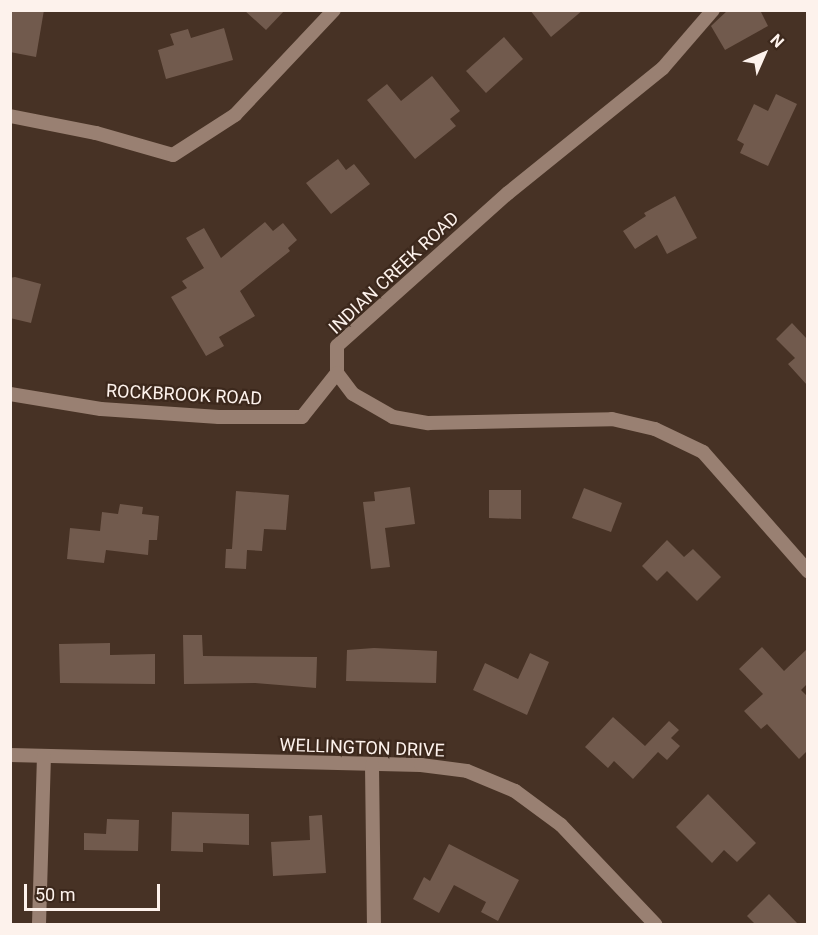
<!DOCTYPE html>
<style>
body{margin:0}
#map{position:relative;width:818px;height:935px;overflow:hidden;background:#473225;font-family:Roboto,sans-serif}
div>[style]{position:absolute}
.building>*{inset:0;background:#715a4d}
.minor>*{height:14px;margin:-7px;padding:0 7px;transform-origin:7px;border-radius:7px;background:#998072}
span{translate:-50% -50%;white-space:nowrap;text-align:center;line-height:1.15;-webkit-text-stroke:4.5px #3c281c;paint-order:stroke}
.street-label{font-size:18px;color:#fdf2ec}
.frame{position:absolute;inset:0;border:12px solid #fdf2ec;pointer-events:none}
.north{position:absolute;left:734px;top:24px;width:60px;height:60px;-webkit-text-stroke:4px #3c281c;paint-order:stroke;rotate:45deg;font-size:16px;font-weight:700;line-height:24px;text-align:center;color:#fdf2ec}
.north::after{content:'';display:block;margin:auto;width:21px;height:27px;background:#fdf2ec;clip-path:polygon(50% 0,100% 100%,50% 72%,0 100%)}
.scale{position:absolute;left:24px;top:884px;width:136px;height:27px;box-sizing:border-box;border:3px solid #fdf2ec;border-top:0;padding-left:8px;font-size:18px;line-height:21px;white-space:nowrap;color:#fdf2ec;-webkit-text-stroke:4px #3c281c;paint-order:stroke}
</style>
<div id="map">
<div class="building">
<i style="clip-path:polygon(10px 10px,44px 10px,36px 57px,10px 52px)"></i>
<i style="clip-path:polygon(244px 10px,285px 10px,266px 30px)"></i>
<i style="clip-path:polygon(530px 10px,583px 10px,551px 37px)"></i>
<i style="clip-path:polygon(728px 10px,760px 10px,768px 26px,725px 50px,711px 26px)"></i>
<i style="clip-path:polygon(224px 28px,233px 60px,166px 79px,158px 50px,174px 45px,170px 34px,188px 29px,191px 38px)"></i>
<i style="clip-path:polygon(504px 37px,523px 59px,486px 93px,466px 71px)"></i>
<i style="clip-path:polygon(432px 76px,460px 111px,450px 119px,456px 126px,415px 159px,367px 100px,387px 84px,401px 101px)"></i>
<i style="clip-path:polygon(776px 94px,797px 104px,768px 166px,740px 153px,744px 144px,737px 140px,754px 104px,768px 111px)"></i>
<i style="clip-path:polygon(338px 159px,346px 170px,354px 164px,370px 184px,331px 214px,306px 183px)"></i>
<i style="clip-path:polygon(675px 196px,697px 238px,667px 254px,657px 235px,635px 249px,623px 231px,646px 216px,644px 213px)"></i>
<i style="clip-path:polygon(265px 222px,273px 231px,283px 223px,297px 240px,288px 248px,290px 251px,240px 291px,255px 316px,219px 337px,224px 346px,206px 356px,171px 297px,187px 288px,182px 281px,204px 268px,186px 238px,204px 228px,221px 258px)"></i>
<i style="clip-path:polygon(15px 277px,41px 284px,31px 323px,10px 318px,10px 278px)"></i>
<i style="clip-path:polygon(792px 323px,807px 339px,807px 385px,788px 364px,795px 358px,776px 339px)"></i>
<i style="clip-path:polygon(410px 487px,415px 524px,385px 528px,390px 567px,371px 569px,363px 502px,375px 501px,374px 492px)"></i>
<i style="clip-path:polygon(584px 488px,622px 503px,611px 532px,572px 518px)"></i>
<i style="clip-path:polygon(489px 490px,521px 490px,521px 519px,489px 518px)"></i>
<i style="clip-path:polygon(236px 491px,289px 495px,286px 530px,264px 529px,262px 551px,247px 550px,246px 569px,225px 568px,226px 549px,232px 549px)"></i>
<i style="clip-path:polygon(120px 504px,143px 507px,142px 514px,159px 516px,157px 540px,149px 540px,148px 555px,106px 550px,104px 563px,67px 559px,70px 528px,100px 531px,102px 512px,118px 514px)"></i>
<i style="clip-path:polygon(667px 540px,684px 557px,693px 549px,721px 577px,697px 601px,667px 571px,657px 581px,642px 566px)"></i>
<i style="clip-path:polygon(183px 635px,202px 635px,203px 656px,317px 657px,316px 688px,255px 683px,184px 684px)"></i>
<i style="clip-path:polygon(110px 643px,110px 655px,155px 654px,155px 684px,60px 683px,59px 644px)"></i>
<i style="clip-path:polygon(762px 647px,784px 671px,807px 649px,807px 684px,801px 690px,807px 696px,807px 751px,799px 759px,767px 724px,761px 729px,744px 711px,763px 694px,739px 669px)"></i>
<i style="clip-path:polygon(374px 648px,437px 651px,436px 683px,346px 681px,347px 650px)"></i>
<i style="clip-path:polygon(530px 653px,549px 662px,527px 715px,473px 690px,485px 663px,518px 679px)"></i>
<i style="clip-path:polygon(613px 717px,645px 746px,669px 721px,679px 730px,671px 738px,680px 746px,667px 760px,658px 752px,633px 779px,614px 761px,608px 768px,585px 747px)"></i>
<i style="clip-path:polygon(708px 794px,756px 843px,737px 862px,724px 850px,712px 863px,676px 827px)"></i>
<i style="clip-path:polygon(172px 812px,249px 814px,249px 845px,203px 843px,203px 852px,171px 851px)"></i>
<i style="clip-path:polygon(322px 815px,326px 873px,273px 876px,271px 842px,310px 840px,309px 816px)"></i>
<i style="clip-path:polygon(107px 819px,139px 820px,138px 851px,84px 850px,84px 833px,106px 834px)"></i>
<i style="clip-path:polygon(449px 844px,519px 880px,498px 921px,481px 912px,486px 902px,454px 885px,439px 913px,413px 899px,424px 877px,430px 881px)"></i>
<i style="clip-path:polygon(769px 894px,798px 924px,755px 924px,747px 916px)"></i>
</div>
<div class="minor">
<i style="left:713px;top:10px;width:77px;rotate:130.8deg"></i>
<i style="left:663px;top:68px;width:199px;rotate:141.1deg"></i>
<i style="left:508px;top:193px;width:229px;rotate:138.2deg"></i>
<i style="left:337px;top:346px;width:27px;rotate:90deg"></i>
<i style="left:337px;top:373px;width:26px;rotate:53deg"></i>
<i style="left:353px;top:394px;width:46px;rotate:29.9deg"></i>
<i style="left:393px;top:417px;width:36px;rotate:10deg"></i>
<i style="left:428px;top:423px;width:184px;rotate:-1.2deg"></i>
<i style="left:612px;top:419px;width:44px;rotate:13.1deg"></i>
<i style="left:655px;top:429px;width:53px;rotate:25.6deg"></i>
<i style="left:703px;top:452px;width:159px;rotate:48.6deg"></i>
<i style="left:10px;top:116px;width:88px;rotate:11.2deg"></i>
<i style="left:96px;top:133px;width:80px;rotate:15.9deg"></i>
<i style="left:173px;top:155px;width:74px;rotate:-32.8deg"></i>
<i style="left:235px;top:115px;width:144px;rotate:-46.7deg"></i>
<i style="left:10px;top:394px;width:92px;rotate:9.4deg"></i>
<i style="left:101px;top:409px;width:118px;rotate:3.9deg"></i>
<i style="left:219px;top:417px;width:83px"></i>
<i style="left:302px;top:417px;width:56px;rotate:-51.5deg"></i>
<i style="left:10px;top:755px;width:411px;rotate:1.4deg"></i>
<i style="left:421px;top:765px;width:46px;rotate:7.4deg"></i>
<i style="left:467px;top:771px;width:52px;rotate:22.6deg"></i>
<i style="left:515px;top:791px;width:57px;rotate:36.5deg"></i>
<i style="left:561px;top:825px;width:137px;rotate:46.5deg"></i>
<i style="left:372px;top:765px;width:159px;rotate:89.3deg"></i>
<i style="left:39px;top:924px;width:168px;rotate:-88.3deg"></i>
</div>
<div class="street-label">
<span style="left:394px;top:273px;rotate:-43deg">INDIAN CREEK ROAD</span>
<span style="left:184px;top:395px;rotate:3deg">ROCKBROOK ROAD</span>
<span style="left:362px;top:748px;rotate:2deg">WELLINGTON DRIVE</span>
</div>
<div class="frame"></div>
<div class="north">N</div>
<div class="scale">50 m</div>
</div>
